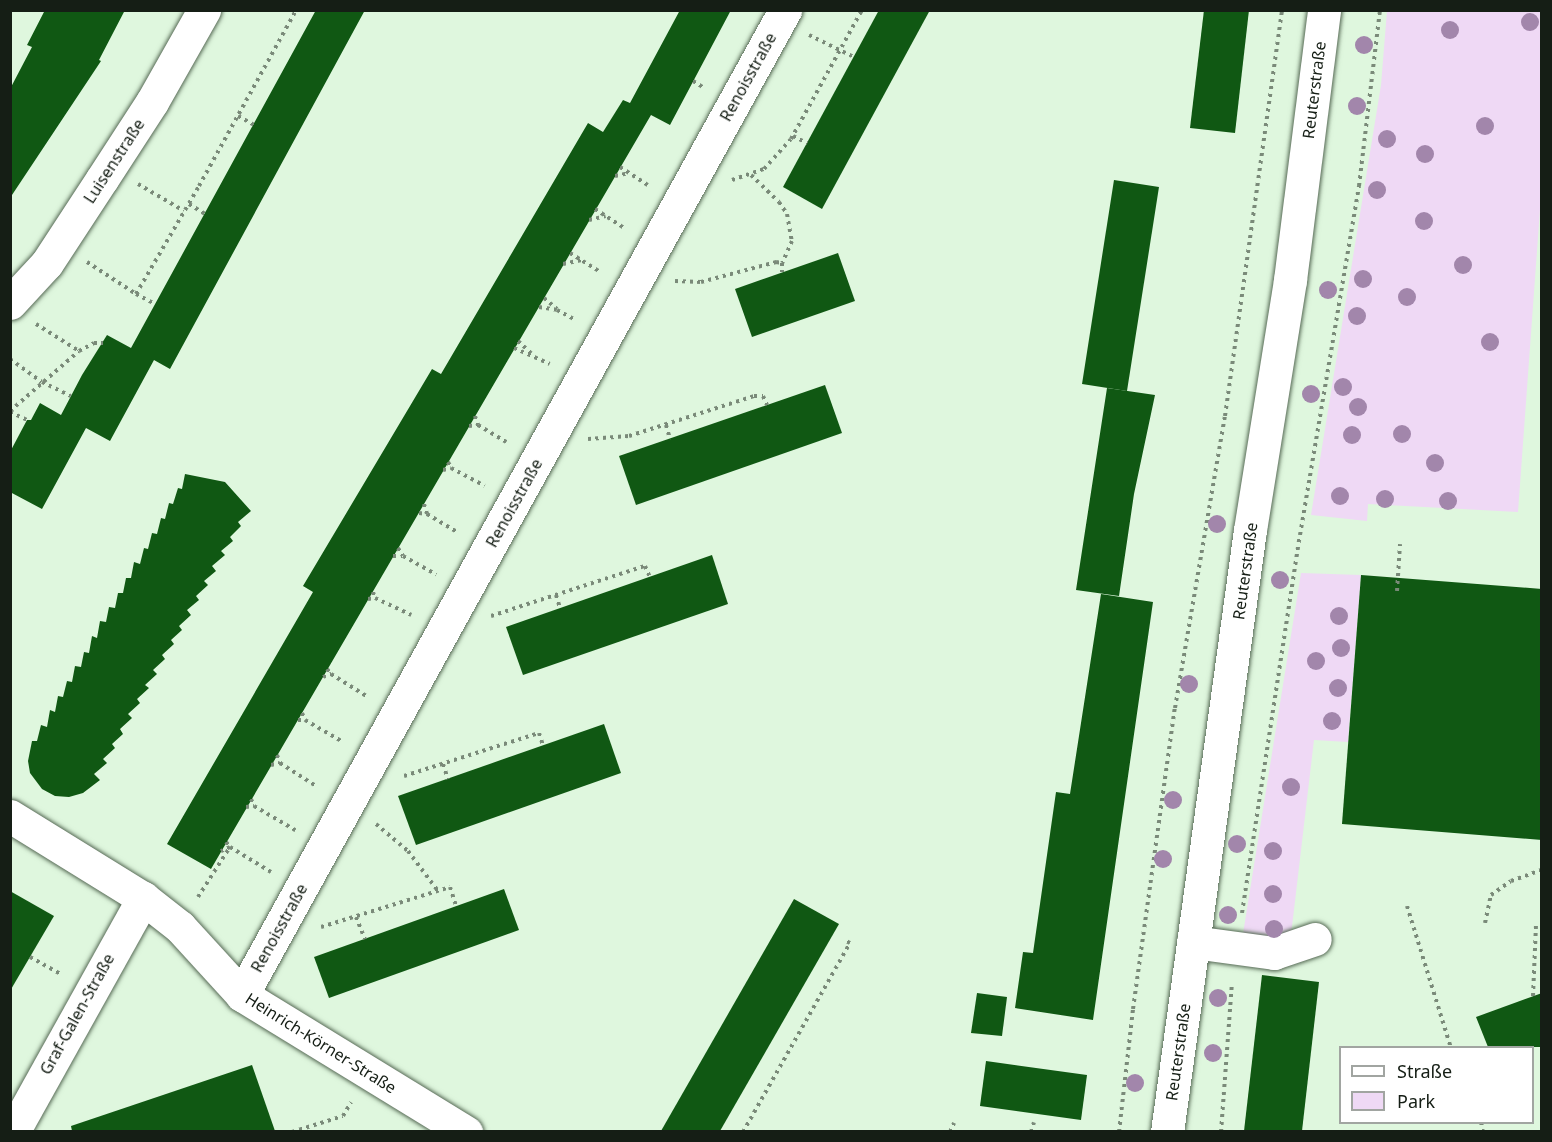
<!DOCTYPE html>
<meta charset="utf-8">
<style>
body{margin:0}
#map{position:relative;width:1552px;height:1142px;overflow:hidden;background:#dff7de;font-family:"Noto Sans",sans-serif}
div>[style]{position:absolute}
.green>*{inset:0;background:#efd9f5}
.building>*{inset:0;background:#105813}
.path>*{height:4px;margin-top:-2px;transform-origin:0;background:repeating-linear-gradient(90deg,#7a8a79 0 3px,transparent 0 7.5px)}
.roads{filter:drop-shadow(0 0 2px #566a55) drop-shadow(0 0 2px #566a55)}
.minor>*{height:33px;margin:-16.5px;padding:0 16.5px;transform-origin:16.5px;border-radius:16.5px;background:#fff}
.major>*{height:33px;margin:-16.5px;padding:0 16.5px;transform-origin:16.5px;border-radius:16.5px;background:#fff}
.trees>*{width:18px;height:18px;margin:-9px;border-radius:50%;background:#a286ab}
span{translate:-50% -50%;white-space:nowrap;text-align:center;line-height:1.15;-webkit-text-stroke:6px #fff;paint-order:stroke}
.street-label{font-size:16px;color:#151e15}
.frame{position:absolute;inset:0;border:12px solid #151e15;pointer-events:none}
.legend{position:absolute;left:1339px;top:1046px;width:195px;height:78px;box-sizing:border-box;background:#fff;border:2px solid #a1a5a1;margin:0;padding:8px 10px;list-style:none;font-size:18px;color:#151e15}
.legend li{display:flex;align-items:center;gap:12px;height:30px}
.legend b{width:30px;border:2px solid #a1a5a1}
</style>
<div id="map">
<div class="green">
<i style="clip-path:polygon(1387px 11px,1541px 11px,1541px 196px,1518px 512px,1368px 504px,1367px 521px,1311px 515px,1381px 85px)"></i>
<i style="clip-path:polygon(1301px 573px,1361px 575px,1348px 742px,1314px 740px,1291px 935px,1242px 940px)"></i>
</div>
<div class="building">
<i style="clip-path:polygon(45px 10px,125px 10px,99px 60px,101px 61px,10px 198px,10px 89px,32px 47px,27px 45px)"></i>
<i style="clip-path:polygon(316px 10px,365px 10px,170px 369px,154px 360px,110px 441px,86px 428px,42px 509px,10px 492px,10px 452px,27px 420px,31px 420px,40px 403px,61px 415px,82px 375px,107px 335px,131px 348px)"></i>
<i style="clip-path:polygon(680px 10px,731px 10px,670px 125px,651px 115px,211px 869px,167px 844px,313px 592px,303px 586px,432px 369px,441px 374px,588px 123px,603px 132px,623px 100px,630px 103px)"></i>
<i style="clip-path:polygon(879px 10px,930px 10px,822px 209px,783px 187px)"></i>
<i style="clip-path:polygon(1204px 10px,1249px 10px,1235px 133px,1190px 128px)"></i>
<i style="clip-path:polygon(1114px 180px,1159px 187px,1127px 391px,1082px 384px)"></i>
<i style="clip-path:polygon(838px 253px,855px 301px,752px 337px,735px 289px)"></i>
<i style="clip-path:polygon(825px 385px,842px 433px,636px 505px,619px 456px)"></i>
<i style="clip-path:polygon(1107px 388px,1155px 395px,1134px 494px,1119px 596px,1076px 590px)"></i>
<i style="clip-path:polygon(185px 474px,225px 482px,251px 511px,238px 522px,241px 526px,230px 537px,233px 541px,221px 551px,225px 555px,212px 566px,216px 571px,204px 581px,208px 585px,196px 596px,199px 600px,187px 610px,191px 615px,179px 626px,182px 630px,171px 640px,174px 644px,162px 655px,165px 659px,153px 670px,157px 674px,145px 685px,149px 688px,137px 699px,140px 703px,128px 714px,132px 718px,120px 729px,123px 734px,112px 744px,115px 748px,103px 759px,107px 763px,94px 774px,100px 780px,83px 793px,69px 797px,55px 796px,42px 789px,30px 773px,28px 761px,32px 741px,37px 741px,41px 725px,47px 727px,50px 710px,55px 712px,58px 696px,63px 697px,67px 681px,72px 682px,75px 666px,81px 667px,84px 652px,89px 653px,92px 636px,97px 638px,100px 621px,106px 622px,109px 607px,115px 608px,118px 593px,123px 593px,126px 578px,131px 578px,134px 562px,140px 564px,144px 548px,148px 549px,152px 533px,157px 534px,161px 518px,165px 519px,169px 503px,173px 504px,178px 488px,182px 489px)"></i>
<i style="clip-path:polygon(712px 555px,728px 604px,523px 675px,506px 627px)"></i>
<i style="clip-path:polygon(1361px 575px,1542px 589px,1542px 840px,1342px 824px)"></i>
<i style="clip-path:polygon(1101px 594px,1153px 602px,1093px 1020px,1015px 1008px,1023px 952px,1033px 953px,1056px 792px,1070px 794px)"></i>
<i style="clip-path:polygon(604px 724px,621px 773px,416px 845px,398px 796px)"></i>
<i style="clip-path:polygon(504px 889px,519px 930px,329px 998px,314px 957px)"></i>
<i style="clip-path:polygon(10px 891px,54px 916px,10px 991px)"></i>
<i style="clip-path:polygon(794px 899px,839px 924px,720px 1131px,661px 1131px)"></i>
<i style="clip-path:polygon(1262px 975px,1319px 982px,1302px 1131px,1244px 1131px)"></i>
<i style="clip-path:polygon(977px 993px,1007px 997px,1002px 1036px,971px 1033px)"></i>
<i style="clip-path:polygon(1542px 993px,1542px 1047px,1488px 1047px,1476px 1017px)"></i>
<i style="clip-path:polygon(986px 1061px,1087px 1075px,1081px 1120px,980px 1106px)"></i>
<i style="clip-path:polygon(252px 1065px,275px 1131px,72px 1131px,71px 1126px)"></i>
</div>
<div class="path">
<i style="left:809px;top:35px;width:50px;rotate:26.1deg"></i>
<i style="left:693px;top:81px;width:13px;rotate:32deg"></i>
<i style="left:238px;top:116px;width:18px;rotate:29deg"></i>
<i style="left:793px;top:136px;width:16px;rotate:27deg"></i>
<i style="left:620px;top:167px;width:33px;rotate:33deg"></i>
<i style="left:751px;top:175px;width:39px;rotate:44deg"></i>
<i style="left:779px;top:202px;width:14px;rotate:56deg"></i>
<i style="left:787px;top:214px;width:27px;rotate:80deg"></i>
<i style="left:792px;top:241px;width:24px;rotate:114deg"></i>
<i style="left:782px;top:263px;width:9px;rotate:90deg"></i>
<i style="left:615px;top:176px;width:14px;rotate:-12deg"></i>
<i style="left:732px;top:180px;width:34px;rotate:-19deg"></i>
<i style="left:764px;top:169px;width:40px;rotate:-48deg"></i>
<i style="left:791px;top:139px;width:147px;rotate:-61.2deg"></i>
<i style="left:138px;top:184px;width:53px;rotate:30.4deg"></i>
<i style="left:189px;top:204px;width:19px;rotate:32deg"></i>
<i style="left:595px;top:209px;width:35px;rotate:33deg"></i>
<i style="left:589px;top:220px;width:17px;rotate:-13deg"></i>
<i style="left:570px;top:253px;width:36px;rotate:32deg"></i>
<i style="left:87px;top:262px;width:59px;rotate:33.1deg"></i>
<i style="left:136px;top:294px;width:125px;rotate:-59.7deg"></i>
<i style="left:199px;top:186px;width:201px;rotate:-61.1deg"></i>
<i style="left:563px;top:264px;width:19px;rotate:-12deg"></i>
<i style="left:675px;top:281px;width:26px;rotate:2deg"></i>
<i style="left:701px;top:282px;width:78px;rotate:-14.9deg"></i>
<i style="left:776px;top:262px;width:6px;rotate:9deg"></i>
<i style="left:136px;top:294px;width:21px;rotate:28deg"></i>
<i style="left:544px;top:298px;width:17px;rotate:40deg"></i>
<i style="left:539px;top:307px;width:18px;rotate:9deg"></i>
<i style="left:557px;top:310px;width:19px;rotate:28deg"></i>
<i style="left:36px;top:324px;width:51px;rotate:32.1deg"></i>
<i style="left:518px;top:341px;width:18px;rotate:43deg"></i>
<i style="left:514px;top:348px;width:39px;rotate:24deg"></i>
<i style="left:10px;top:359px;width:39px;rotate:36deg"></i>
<i style="left:42px;top:382px;width:32px;rotate:26deg"></i>
<i style="left:10px;top:411px;width:91px;rotate:-41deg"></i>
<i style="left:79px;top:351px;width:17px;rotate:-28deg"></i>
<i style="left:94px;top:343px;width:9px"></i>
<i style="left:10px;top:412px;width:19px;rotate:25deg"></i>
<i style="left:475px;top:416px;width:9px;rotate:72deg"></i>
<i style="left:478px;top:425px;width:33px;rotate:31deg"></i>
<i style="left:666px;top:425px;width:15px;rotate:74deg"></i>
<i style="left:469px;top:426px;width:9px;rotate:-6deg"></i>
<i style="left:588px;top:439px;width:41px;rotate:-4.2deg"></i>
<i style="left:629px;top:436px;width:131px;rotate:-17.7deg"></i>
<i style="left:754px;top:396px;width:9px"></i>
<i style="left:763px;top:396px;width:10px;rotate:66deg"></i>
<i style="left:448px;top:462px;width:7px;rotate:63deg"></i>
<i style="left:451px;top:468px;width:38px;rotate:28deg"></i>
<i style="left:443px;top:470px;width:8px;rotate:-14deg"></i>
<i style="left:424px;top:504px;width:10px;rotate:73deg"></i>
<i style="left:427px;top:514px;width:37px;rotate:31deg"></i>
<i style="left:419px;top:513px;width:8px;rotate:7deg"></i>
<i style="left:398px;top:548px;width:9px;rotate:58deg"></i>
<i style="left:403px;top:556px;width:38px;rotate:29deg"></i>
<i style="left:393px;top:556px;width:9px"></i>
<i style="left:1397px;top:591px;width:47px;rotate:-86.3deg"></i>
<i style="left:373px;top:592px;width:6px;rotate:72deg"></i>
<i style="left:375px;top:598px;width:40px;rotate:25deg"></i>
<i style="left:556px;top:595px;width:14px;rotate:73deg"></i>
<i style="left:368px;top:599px;width:7px;rotate:-8deg"></i>
<i style="left:491px;top:616px;width:162px;rotate:-18deg"></i>
<i style="left:645px;top:566px;width:12px;rotate:66deg"></i>
<i style="left:327px;top:669px;width:6px;rotate:51deg"></i>
<i style="left:331px;top:674px;width:44px;rotate:31.9deg"></i>
<i style="left:323px;top:677px;width:9px;rotate:-21deg"></i>
<i style="left:302px;top:713px;width:8px;rotate:67deg"></i>
<i style="left:305px;top:720px;width:44px;rotate:30.1deg"></i>
<i style="left:298px;top:720px;width:7px"></i>
<i style="left:277px;top:755px;width:9px;rotate:69deg"></i>
<i style="left:280px;top:763px;width:43px;rotate:32.6deg"></i>
<i style="left:443px;top:764px;width:16px;rotate:72deg"></i>
<i style="left:271px;top:765px;width:9px;rotate:-13deg"></i>
<i style="left:404px;top:776px;width:142px;rotate:-17.7deg"></i>
<i style="left:539px;top:733px;width:13px;rotate:72deg"></i>
<i style="left:251px;top:799px;width:8px;rotate:67deg"></i>
<i style="left:254px;top:806px;width:48px;rotate:30.3deg"></i>
<i style="left:246px;top:807px;width:8px;rotate:-7deg"></i>
<i style="left:376px;top:824px;width:42px;rotate:40.2deg"></i>
<i style="left:408px;top:851px;width:50px;rotate:53.1deg"></i>
<i style="left:226px;top:842px;width:6px;rotate:51deg"></i>
<i style="left:230px;top:847px;width:48px;rotate:31.4deg"></i>
<i style="left:198px;top:897px;width:59px;rotate:-57.4deg"></i>
<i style="left:230px;top:847px;width:10px;rotate:156deg"></i>
<i style="left:1407px;top:906px;width:149px;rotate:72.8deg"></i>
<i style="left:1242px;top:913px;width:382px;rotate:-81.3deg"></i>
<i style="left:1300px;top:535px;width:354px;rotate:-80.4deg"></i>
<i style="left:1359px;top:186px;width:177px;rotate:-83.2deg"></i>
<i style="left:356px;top:917px;width:24px;rotate:68deg"></i>
<i style="left:1485px;top:923px;width:29px;rotate:-78deg"></i>
<i style="left:1491px;top:895px;width:24px;rotate:-35deg"></i>
<i style="left:1511px;top:881px;width:33px;rotate:-20deg"></i>
<i style="left:321px;top:927px;width:135px;rotate:-17.2deg"></i>
<i style="left:450px;top:887px;width:20px;rotate:72deg"></i>
<i style="left:30px;top:957px;width:35px;rotate:29deg"></i>
<i style="left:1533px;top:996px;width:72px;rotate:-87.6deg"></i>
<i style="left:1481px;top:1122px;width:10px;rotate:79deg"></i>
<i style="left:292px;top:1132px;width:53px;rotate:-17.4deg"></i>
<i style="left:343px;top:1116px;width:16px;rotate:-60deg"></i>
<i style="left:743px;top:1132px;width:217px;rotate:-60.5deg"></i>
<i style="left:850px;top:943px;width:7px;rotate:-153deg"></i>
<i style="left:950px;top:1132px;width:10px;rotate:-66deg"></i>
<i style="left:1031px;top:1132px;width:10px;rotate:-73deg"></i>
<i style="left:1119px;top:1132px;width:124px;rotate:-83.5deg"></i>
<i style="left:1133px;top:1009px;width:304px;rotate:-82.1deg"></i>
<i style="left:1175px;top:708px;width:296px;rotate:-80.3deg"></i>
<i style="left:1225px;top:416px;width:410px;rotate:-82deg"></i>
<i style="left:1221px;top:1132px;width:149px;rotate:-85.8deg"></i>
</div>
<div class="roads">
<div class="minor">
<i style="left:10px;top:303px;width:54px;rotate:-47.2deg"></i>
<i style="left:47px;top:263px;width:100px;rotate:-56.8deg"></i>
<i style="left:102px;top:179px;width:92px;rotate:-57deg"></i>
<i style="left:152px;top:102px;width:106px;rotate:-60.5deg"></i>
<i style="left:10px;top:816px;width:156px;rotate:31.7deg"></i>
<i style="left:143px;top:898px;width:47px;rotate:38.1deg"></i>
<i style="left:180px;top:927px;width:92px;rotate:47.6deg"></i>
<i style="left:242px;top:995px;width:263px;rotate:31.5deg"></i>
<i style="left:1193px;top:942px;width:82px;rotate:7.7deg"></i>
<i style="left:1274px;top:953px;width:43px;rotate:-18.9deg"></i>
<i style="left:242px;top:995px;width:1125px;rotate:-61.13deg"></i>
<i style="left:13px;top:1132px;width:268px;rotate:-60.9deg"></i>
</div>
<div class="major">
<i style="left:1167px;top:1132px;width:608px;rotate:-82.15deg"></i>
<i style="left:1250px;top:530px;width:253px;rotate:-80.9deg"></i>
<i style="left:1290px;top:280px;width:272px;rotate:-82.8deg"></i>
</div>
</div>
<div class="trees">
<i style="left:1530px;top:22px"></i>
<i style="left:1450px;top:30px"></i>
<i style="left:1364px;top:45px"></i>
<i style="left:1357px;top:106px"></i>
<i style="left:1485px;top:126px"></i>
<i style="left:1387px;top:139px"></i>
<i style="left:1425px;top:154px"></i>
<i style="left:1377px;top:190px"></i>
<i style="left:1424px;top:221px"></i>
<i style="left:1463px;top:265px"></i>
<i style="left:1363px;top:279px"></i>
<i style="left:1328px;top:290px"></i>
<i style="left:1407px;top:297px"></i>
<i style="left:1357px;top:316px"></i>
<i style="left:1490px;top:342px"></i>
<i style="left:1343px;top:387px"></i>
<i style="left:1311px;top:394px"></i>
<i style="left:1358px;top:407px"></i>
<i style="left:1402px;top:434px"></i>
<i style="left:1352px;top:435px"></i>
<i style="left:1435px;top:463px"></i>
<i style="left:1340px;top:496px"></i>
<i style="left:1385px;top:499px"></i>
<i style="left:1448px;top:501px"></i>
<i style="left:1217px;top:524px"></i>
<i style="left:1280px;top:580px"></i>
<i style="left:1339px;top:616px"></i>
<i style="left:1341px;top:648px"></i>
<i style="left:1316px;top:661px"></i>
<i style="left:1189px;top:684px"></i>
<i style="left:1338px;top:688px"></i>
<i style="left:1332px;top:721px"></i>
<i style="left:1291px;top:787px"></i>
<i style="left:1173px;top:800px"></i>
<i style="left:1237px;top:844px"></i>
<i style="left:1273px;top:851px"></i>
<i style="left:1163px;top:859px"></i>
<i style="left:1273px;top:894px"></i>
<i style="left:1228px;top:915px"></i>
<i style="left:1274px;top:929px"></i>
<i style="left:1218px;top:998px"></i>
<i style="left:1213px;top:1053px"></i>
<i style="left:1135px;top:1083px"></i>
</div>
<div class="street-label">
<span style="left:748px;top:77px;rotate:-61deg">Renoisstraße</span>
<span style="left:1314px;top:90px;rotate:-83deg">Reuterstraße</span>
<span style="left:114px;top:161px;rotate:-57deg">Luisenstraße</span>
<span style="left:514px;top:503px;rotate:-61deg">Renoisstraße</span>
<span style="left:1245px;top:571px;rotate:-82deg">Reuterstraße</span>
<span style="left:279px;top:928px;rotate:-61deg">Renoisstraße</span>
<span style="left:77px;top:1014px;rotate:-61deg">Graf-Galen-Straße</span>
<span style="left:321px;top:1043px;rotate:32deg">Heinrich-Körner-Straße</span>
<span style="left:1178px;top:1052px;rotate:-82deg">Reuterstraße</span>
</div>
<div class="frame"></div>
<ul class="legend">
<li><b style="height:8px;background:#fff"></b>Straße</li>
<li><b style="height:16px;background:#efd9f5"></b>Park</li>
</ul>
</div>
